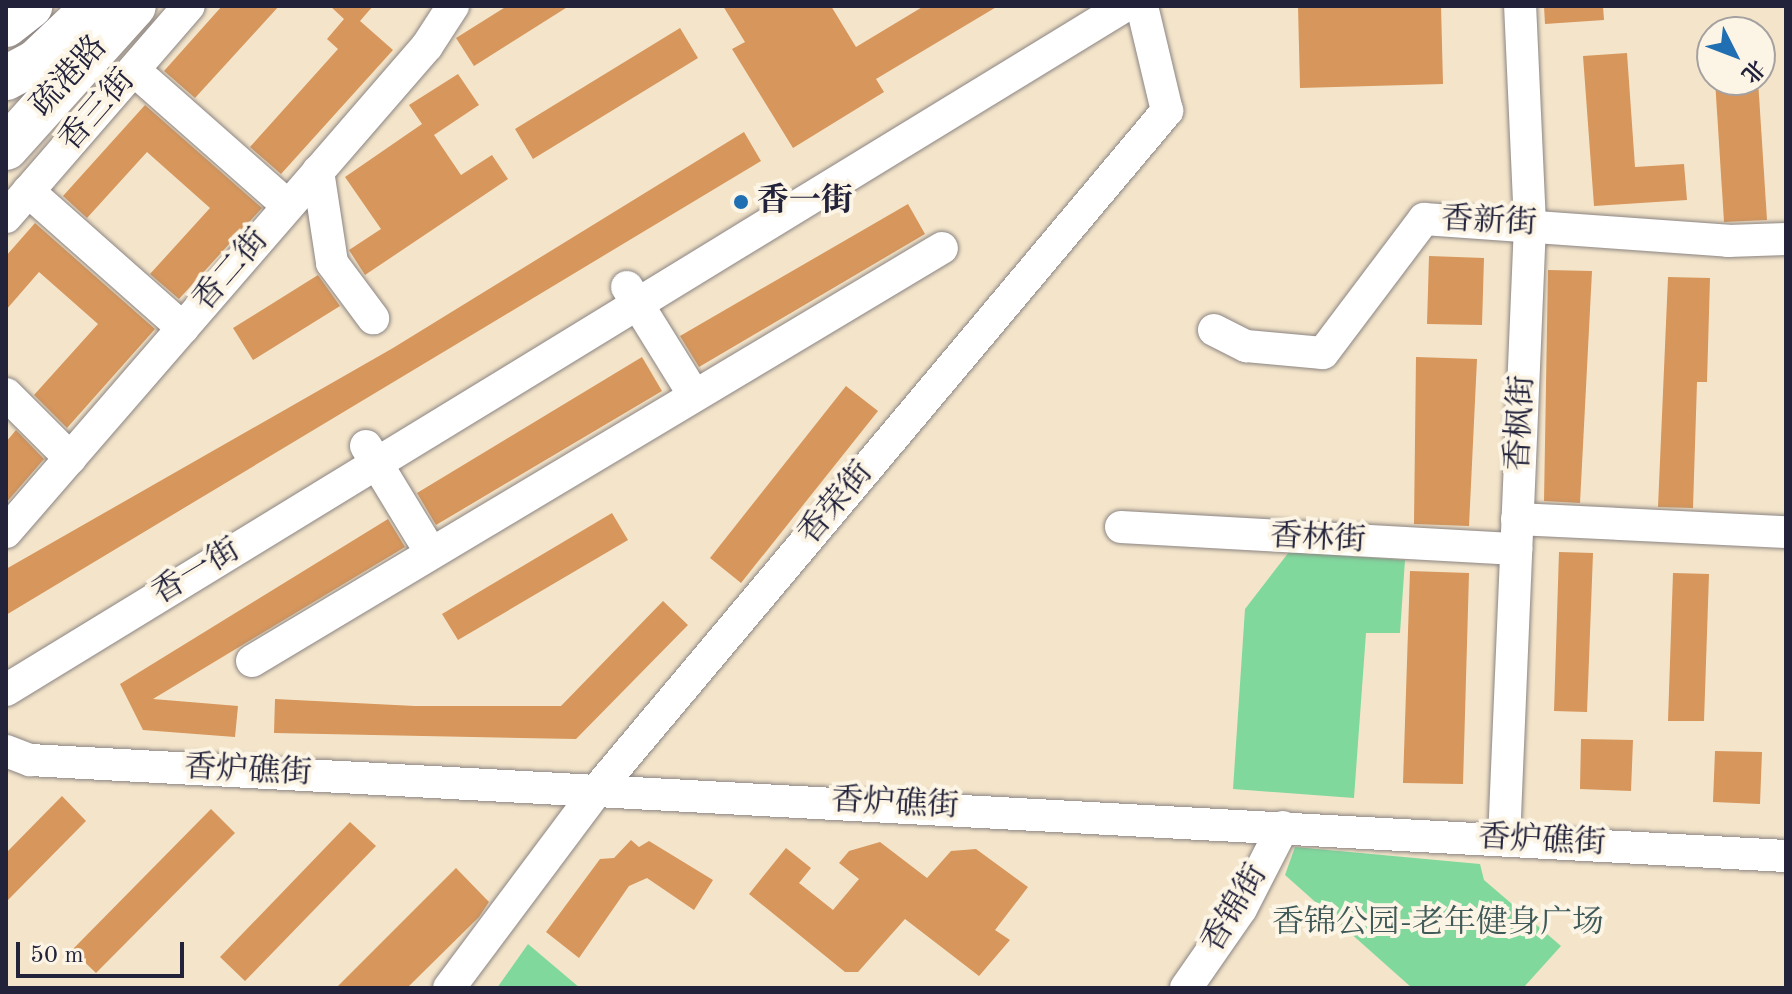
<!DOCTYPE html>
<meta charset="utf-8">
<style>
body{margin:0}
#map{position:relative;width:1792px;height:994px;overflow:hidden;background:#f4e5ca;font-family:"Old Standard TT","Noto Serif SC",serif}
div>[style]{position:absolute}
.green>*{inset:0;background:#80d89d}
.building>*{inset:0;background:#d6965c}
.roads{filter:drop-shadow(0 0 2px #8b8482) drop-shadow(0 0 2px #8b8482)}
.minor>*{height:32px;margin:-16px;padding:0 16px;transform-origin:16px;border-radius:16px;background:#fff}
.highway>*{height:44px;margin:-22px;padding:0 22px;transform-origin:22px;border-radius:22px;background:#fff}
.dots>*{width:22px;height:22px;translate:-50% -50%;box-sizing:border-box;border:4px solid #fcf5e5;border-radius:50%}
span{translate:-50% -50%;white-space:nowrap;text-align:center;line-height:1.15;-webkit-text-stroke:8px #fcf5e5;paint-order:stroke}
.street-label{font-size:32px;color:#22223b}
.poi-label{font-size:32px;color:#22223b;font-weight:700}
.left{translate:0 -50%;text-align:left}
.park-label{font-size:32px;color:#3e5958}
.frame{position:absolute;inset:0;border:8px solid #22223b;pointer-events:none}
.north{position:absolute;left:1696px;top:16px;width:80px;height:80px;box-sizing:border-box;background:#fcf5e5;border:2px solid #a5a1a1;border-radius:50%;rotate:132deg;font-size:22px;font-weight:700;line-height:32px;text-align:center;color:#22223b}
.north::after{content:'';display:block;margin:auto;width:28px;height:36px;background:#1f6fb2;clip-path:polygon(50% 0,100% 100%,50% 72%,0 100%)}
.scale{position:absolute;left:16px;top:942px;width:168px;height:36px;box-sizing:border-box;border:4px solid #22223b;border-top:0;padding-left:10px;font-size:24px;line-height:28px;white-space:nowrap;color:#22223b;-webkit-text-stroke:6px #fcf5e5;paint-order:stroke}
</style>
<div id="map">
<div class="green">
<i style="clip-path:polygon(1289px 552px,1405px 560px,1400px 633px,1366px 633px,1354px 798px,1233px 789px,1245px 609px)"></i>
<i style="clip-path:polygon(1295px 847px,1480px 864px,1484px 880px,1561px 946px,1523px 988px,1412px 988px,1285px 875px)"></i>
<i style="clip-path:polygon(528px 944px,580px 988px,497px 988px)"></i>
</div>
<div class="building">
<i style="clip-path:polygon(222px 6px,279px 6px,195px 98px,164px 71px)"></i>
<i style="clip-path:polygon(330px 6px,373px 6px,360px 21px,393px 50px,281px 174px,250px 147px,338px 49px,327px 39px,344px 19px)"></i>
<i style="clip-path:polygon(507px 6px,569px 6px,474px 66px,456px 38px)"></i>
<i style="clip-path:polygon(723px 6px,831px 6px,856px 47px,924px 6px,998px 6px,876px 79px,884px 92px,793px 148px,732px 49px,745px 42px)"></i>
<i style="clip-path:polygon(1298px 6px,1441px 6px,1443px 84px,1300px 88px)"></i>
<i style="clip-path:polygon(1544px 6px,1603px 6px,1604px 20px,1545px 24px)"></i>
<i style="clip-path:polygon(680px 28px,698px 58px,533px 159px,515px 129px)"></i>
<i style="clip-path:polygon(1627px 53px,1635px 167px,1684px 164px,1687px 200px,1594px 206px,1583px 56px)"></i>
<i style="clip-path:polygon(458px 74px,479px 105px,434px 135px,461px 175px,492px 155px,508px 179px,365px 275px,349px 250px,381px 229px,345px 177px,422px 124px,409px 105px)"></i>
<i style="clip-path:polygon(1715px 80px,1758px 80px,1767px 220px,1724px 222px)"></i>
<i style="clip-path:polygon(145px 105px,262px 208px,179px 299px,150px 274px,210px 208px,147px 152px,87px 218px,63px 196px)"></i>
<i style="clip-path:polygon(744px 132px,761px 161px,6px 615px,6px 569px,393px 348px)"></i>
<i style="clip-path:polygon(908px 204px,925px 234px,699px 367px,680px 336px)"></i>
<i style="clip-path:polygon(35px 223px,155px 329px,67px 428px,34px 395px,98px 324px,39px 272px,6px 310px,6px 256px)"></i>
<i style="clip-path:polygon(1429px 256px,1484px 258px,1482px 325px,1427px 324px)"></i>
<i style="clip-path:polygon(1548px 270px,1592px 271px,1580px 503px,1544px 501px)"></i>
<i style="clip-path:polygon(318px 275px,340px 306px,253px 360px,233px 328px)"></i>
<i style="clip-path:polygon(1668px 277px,1710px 278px,1707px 382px,1697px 382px,1693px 508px,1658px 507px)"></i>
<i style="clip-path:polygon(642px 357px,662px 391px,436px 525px,417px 493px)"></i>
<i style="clip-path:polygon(1416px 357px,1477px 359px,1469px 526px,1414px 524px)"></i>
<i style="clip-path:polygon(846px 386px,878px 411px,741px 583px,710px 558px)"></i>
<i style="clip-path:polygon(16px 430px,44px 459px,6px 503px,6px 442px)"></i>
<i style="clip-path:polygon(612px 513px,628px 540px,458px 640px,442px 614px)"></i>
<i style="clip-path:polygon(388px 519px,405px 547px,153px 699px,238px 706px,235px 737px,143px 730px,120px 684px)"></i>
<i style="clip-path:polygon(1559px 552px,1593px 553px,1587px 712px,1554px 711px)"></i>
<i style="clip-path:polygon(1410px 571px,1469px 573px,1463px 784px,1403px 783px)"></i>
<i style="clip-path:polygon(1673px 573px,1709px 574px,1704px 721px,1668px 721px)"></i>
<i style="clip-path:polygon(663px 601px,688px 625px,576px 739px,274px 733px,275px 699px,415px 706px,561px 706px)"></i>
<i style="clip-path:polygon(1581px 739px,1633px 740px,1631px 791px,1580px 789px)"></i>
<i style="clip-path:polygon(1715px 751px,1762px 752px,1760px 804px,1713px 802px)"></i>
<i style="clip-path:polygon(62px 796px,86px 821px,6px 902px,6px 853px)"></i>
<i style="clip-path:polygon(211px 809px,235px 833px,96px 973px,72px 950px)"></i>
<i style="clip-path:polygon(350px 822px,376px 846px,245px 981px,220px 957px)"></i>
<i style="clip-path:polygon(631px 840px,639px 847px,649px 841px,713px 880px,694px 910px,647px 878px,629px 886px,579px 958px,546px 932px,600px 859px,614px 858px)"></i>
<i style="clip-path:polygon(880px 842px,927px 878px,951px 851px,976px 849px,1028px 887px,995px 930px,1010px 940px,979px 976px,905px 919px,858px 972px,845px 972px,749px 894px,786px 848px,811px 868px,799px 883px,833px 910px,859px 879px,839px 863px,849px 851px)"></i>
<i style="clip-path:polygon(456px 868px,489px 902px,479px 917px,407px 988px,336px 988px)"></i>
</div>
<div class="roads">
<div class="minor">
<i style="left:134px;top:70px;width:205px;rotate:41.4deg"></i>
<i style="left:318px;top:171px;width:93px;rotate:81.3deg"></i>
<i style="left:332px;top:263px;width:69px;rotate:53.3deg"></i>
<i style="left:28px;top:191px;width:207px;rotate:41.5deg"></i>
<i style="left:6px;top:217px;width:279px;rotate:-49.1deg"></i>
<i style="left:627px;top:287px;width:127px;rotate:58.2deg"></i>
<i style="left:1214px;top:330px;width:36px;rotate:27deg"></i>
<i style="left:1246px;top:346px;width:77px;rotate:5.2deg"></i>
<i style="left:1323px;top:353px;width:168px;rotate:-53deg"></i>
<i style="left:1424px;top:219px;width:305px;rotate:4.1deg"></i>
<i style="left:1728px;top:241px;width:58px;rotate:-2deg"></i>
<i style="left:6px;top:394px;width:91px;rotate:45deg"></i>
<i style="left:366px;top:446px;width:125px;rotate:58.7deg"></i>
<i style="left:1517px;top:519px;width:269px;rotate:2.8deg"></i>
<i style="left:1121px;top:527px;width:396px;rotate:3.2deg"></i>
<i style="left:6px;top:532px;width:643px;rotate:-49.1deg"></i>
<i style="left:427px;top:46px;width:48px;rotate:-57deg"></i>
<i style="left:252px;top:661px;width:804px;rotate:-30.9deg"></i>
<i style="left:6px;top:690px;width:1311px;rotate:-31.44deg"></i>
<i style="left:6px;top:751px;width:26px;rotate:21deg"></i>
<i style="left:30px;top:760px;width:1759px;rotate:3.13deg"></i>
<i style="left:1504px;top:840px;width:617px;rotate:-87.58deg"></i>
<i style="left:1530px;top:224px;width:218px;rotate:-92.6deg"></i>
<i style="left:449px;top:988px;width:247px;rotate:-53.2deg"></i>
<i style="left:597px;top:790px;width:887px;rotate:-49.99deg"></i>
<i style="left:1167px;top:111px;width:108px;rotate:-103.4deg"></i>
<i style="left:1186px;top:988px;width:96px;rotate:-55.2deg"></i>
<i style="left:1241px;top:909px;width:92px;rotate:-62.9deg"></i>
</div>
<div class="highway">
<i style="left:6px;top:25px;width:31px;rotate:-38deg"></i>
<i style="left:6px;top:78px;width:34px;rotate:-28deg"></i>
<i style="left:36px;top:62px;width:81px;rotate:-43.5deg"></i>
<i style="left:6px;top:148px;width:191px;rotate:-48deg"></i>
</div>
</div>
<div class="dots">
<i style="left:741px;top:202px;background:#1f6fb2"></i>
</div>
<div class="street-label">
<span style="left:70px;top:77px;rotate:-48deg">疏港路</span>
<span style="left:98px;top:111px;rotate:-49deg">香三街</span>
<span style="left:1489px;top:223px;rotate:3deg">香新街</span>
<span style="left:232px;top:271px;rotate:-49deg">香二街</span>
<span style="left:1522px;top:423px;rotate:-87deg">香枫街</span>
<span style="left:837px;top:504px;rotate:-50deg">香荣街</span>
<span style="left:1318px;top:540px;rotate:3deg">香林街</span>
<span style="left:197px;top:573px;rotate:-31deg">香一街</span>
<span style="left:248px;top:772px;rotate:3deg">香炉礁街</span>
<span style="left:895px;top:805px;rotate:3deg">香炉礁街</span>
<span style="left:1542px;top:842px;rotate:3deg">香炉礁街</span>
<span style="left:1236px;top:909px;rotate:-59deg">香锦街</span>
</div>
<div class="poi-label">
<span class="left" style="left:757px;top:202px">香一街</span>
</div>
<div class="park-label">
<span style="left:1438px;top:924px">香锦公园-老年健身广场</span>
</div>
<div class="frame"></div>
<div class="north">北</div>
<div class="scale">50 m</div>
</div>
